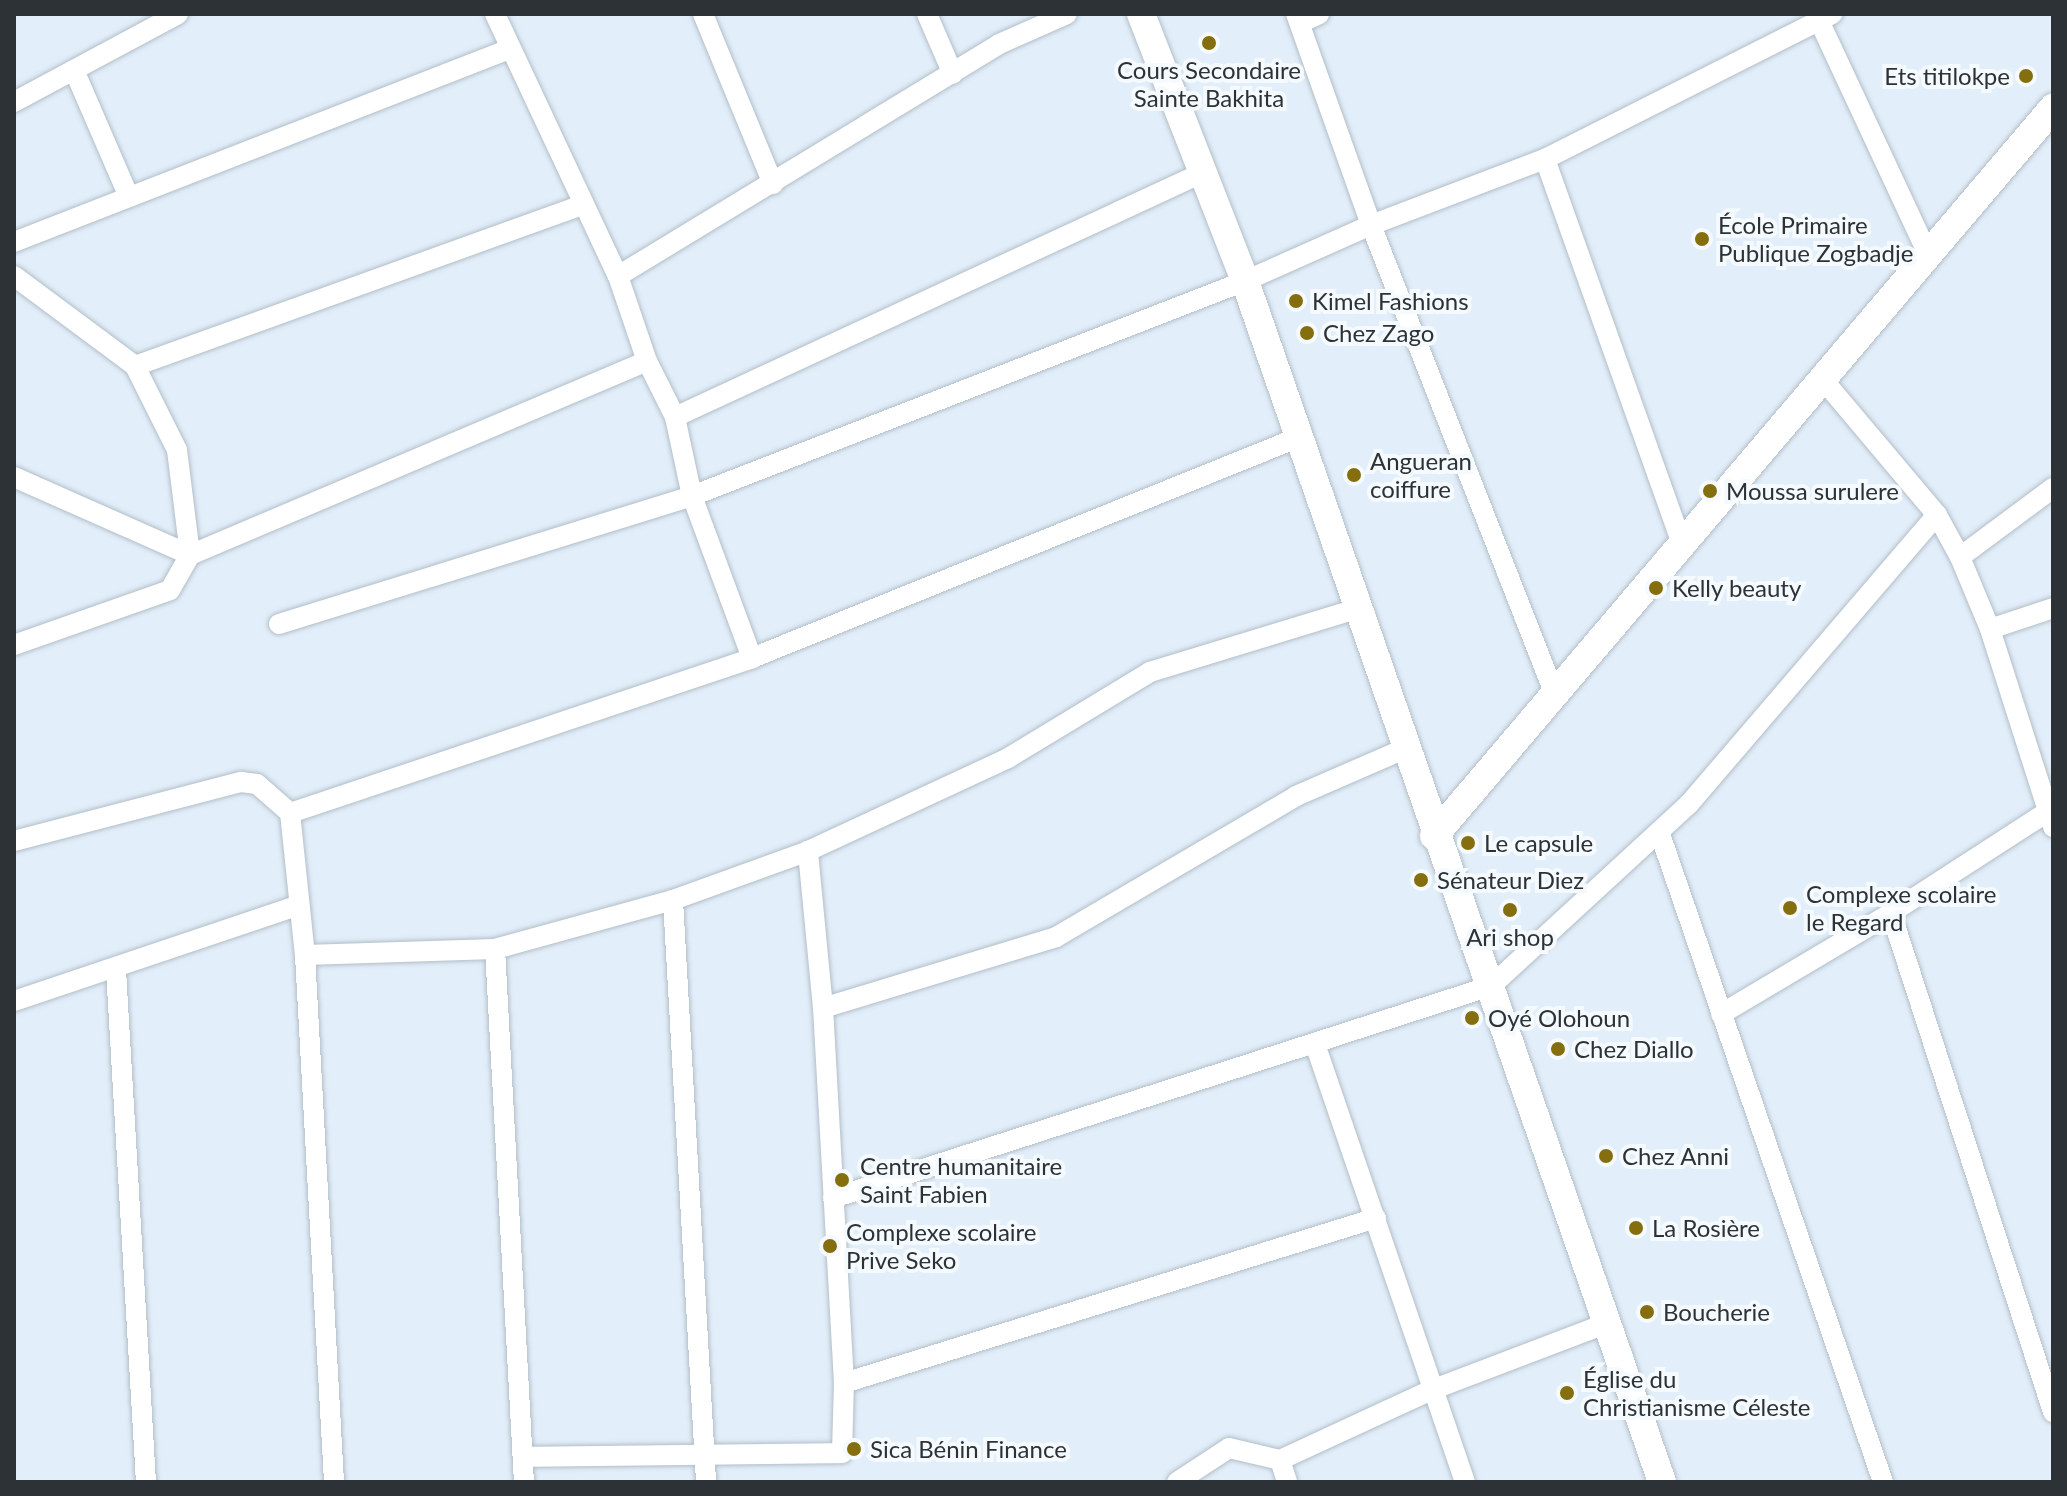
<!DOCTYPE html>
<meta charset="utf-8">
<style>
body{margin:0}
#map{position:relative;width:2067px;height:1496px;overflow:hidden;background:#e2eef9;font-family:Lato,sans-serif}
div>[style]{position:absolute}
.roads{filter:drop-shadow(0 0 2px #b2bec8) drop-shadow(0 0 2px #b2bec8)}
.street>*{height:20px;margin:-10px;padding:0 10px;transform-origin:10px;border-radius:10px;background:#fff}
.secondary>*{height:28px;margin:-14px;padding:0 14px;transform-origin:14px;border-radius:14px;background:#fff}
.dots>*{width:22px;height:22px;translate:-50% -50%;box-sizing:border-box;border:4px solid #f5fafe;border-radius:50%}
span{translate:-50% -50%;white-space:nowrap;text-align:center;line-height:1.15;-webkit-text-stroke:8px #f5fafe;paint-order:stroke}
.poi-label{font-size:24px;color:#2d3236}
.right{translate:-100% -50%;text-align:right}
.left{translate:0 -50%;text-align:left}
.frame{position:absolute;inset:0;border:16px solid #2d3236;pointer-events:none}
</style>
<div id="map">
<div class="roads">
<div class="street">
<i style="left:495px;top:14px;width:289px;rotate:64.9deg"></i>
<i style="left:618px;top:276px;width:90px;rotate:71.2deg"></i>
<i style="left:647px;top:361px;width:63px;rotate:63.4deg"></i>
<i style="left:675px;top:417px;width:81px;rotate:77.9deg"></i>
<i style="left:692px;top:496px;width:173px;rotate:69.7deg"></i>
<i style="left:703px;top:14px;width:184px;rotate:67.6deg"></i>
<i style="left:927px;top:14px;width:65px;rotate:66.6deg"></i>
<i style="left:1296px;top:14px;width:224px;rotate:70.4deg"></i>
<i style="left:1371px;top:225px;width:505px;rotate:68.62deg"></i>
<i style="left:1816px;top:14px;width:265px;rotate:65deg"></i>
<i style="left:1300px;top:23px;width:21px;rotate:-25deg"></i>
<i style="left:74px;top:70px;width:138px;rotate:66.6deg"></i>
<i style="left:14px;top:102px;width:186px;rotate:-28.2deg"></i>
<i style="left:1545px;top:159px;width:408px;rotate:70.4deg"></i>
<i style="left:14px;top:242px;width:529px;rotate:-21.28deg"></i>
<i style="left:14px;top:276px;width:151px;rotate:36.6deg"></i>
<i style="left:135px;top:366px;width:94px;rotate:63.4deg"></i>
<i style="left:177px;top:450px;width:106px;rotate:82.9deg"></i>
<i style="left:618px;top:276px;width:446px;rotate:-31.3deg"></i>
<i style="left:999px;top:44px;width:74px;rotate:-23.8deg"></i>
<i style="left:135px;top:366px;width:476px;rotate:-19.8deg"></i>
<i style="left:1825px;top:382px;width:174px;rotate:49.9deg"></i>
<i style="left:675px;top:417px;width:583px;rotate:-24.85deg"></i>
<i style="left:14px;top:477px;width:193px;rotate:23.9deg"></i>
<i style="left:1960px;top:557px;width:78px;rotate:67.4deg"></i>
<i style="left:1990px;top:629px;width:208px;rotate:72.3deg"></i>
<i style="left:279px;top:624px;width:432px;rotate:-17.2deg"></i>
<i style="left:692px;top:496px;width:593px;rotate:-21.25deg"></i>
<i style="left:1245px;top:281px;width:138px;rotate:-24deg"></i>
<i style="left:1371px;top:225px;width:186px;rotate:-20.8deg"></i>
<i style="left:1545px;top:159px;width:322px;rotate:-26.8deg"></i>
<i style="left:1990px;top:629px;width:66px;rotate:-18.4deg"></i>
<i style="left:14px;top:645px;width:165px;rotate:-19.4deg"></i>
<i style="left:170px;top:590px;width:40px;rotate:-60.3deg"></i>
<i style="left:190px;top:555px;width:496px;rotate:-23deg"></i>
<i style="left:290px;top:813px;width:487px;rotate:-18.5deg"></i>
<i style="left:752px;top:658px;width:588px;rotate:-21.98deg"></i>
<i style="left:1660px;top:834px;width:685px;rotate:71.01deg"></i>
<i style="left:14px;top:841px;width:235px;rotate:-14.6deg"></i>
<i style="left:241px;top:782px;width:16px;rotate:7deg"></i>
<i style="left:257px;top:784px;width:44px;rotate:41.3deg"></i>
<i style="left:290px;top:813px;width:143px;rotate:84deg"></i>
<i style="left:305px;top:955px;width:528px;rotate:86.85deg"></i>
<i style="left:673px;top:900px;width:583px;rotate:86.75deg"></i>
<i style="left:1891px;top:913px;width:525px;rotate:72.01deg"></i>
<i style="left:495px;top:949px;width:534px;rotate:86.89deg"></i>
<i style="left:305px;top:955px;width:190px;rotate:-1.8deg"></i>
<i style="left:495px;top:949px;width:185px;rotate:-15.4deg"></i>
<i style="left:673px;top:900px;width:144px;rotate:-19.9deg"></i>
<i style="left:808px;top:851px;width:221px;rotate:-24.9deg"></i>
<i style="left:1008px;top:758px;width:166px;rotate:-31.2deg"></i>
<i style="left:1150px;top:672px;width:215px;rotate:-17deg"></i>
<i style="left:116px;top:970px;width:513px;rotate:86.65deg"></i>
<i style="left:14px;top:1001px;width:299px;rotate:-18.6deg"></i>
<i style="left:823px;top:1008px;width:244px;rotate:-16.9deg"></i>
<i style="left:1056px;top:937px;width:278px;rotate:-30.4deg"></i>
<i style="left:1296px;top:796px;width:118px;rotate:-23.5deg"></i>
<i style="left:1721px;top:1014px;width:198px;rotate:-30.7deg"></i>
<i style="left:1891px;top:913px;width:193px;rotate:-32.9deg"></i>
<i style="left:1315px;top:1044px;width:463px;rotate:71.1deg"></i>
<i style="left:833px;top:1198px;width:691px;rotate:-17.86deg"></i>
<i style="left:1491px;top:986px;width:269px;rotate:-42.6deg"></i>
<i style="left:1689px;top:804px;width:381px;rotate:-49.4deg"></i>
<i style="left:1937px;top:515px;width:48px;rotate:61.3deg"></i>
<i style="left:1960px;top:557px;width:116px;rotate:-36.6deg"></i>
<i style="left:844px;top:1383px;width:557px;rotate:-17.23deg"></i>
<i style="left:523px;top:1457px;width:319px;rotate:-0.7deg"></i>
<i style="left:842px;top:1453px;width:70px;rotate:-88.4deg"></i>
<i style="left:844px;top:1383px;width:376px;rotate:-93.2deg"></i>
<i style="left:823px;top:1008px;width:158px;rotate:-95.5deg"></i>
<i style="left:1280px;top:1460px;width:23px;rotate:72deg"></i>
<i style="left:1177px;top:1482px;width:62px;rotate:-33.2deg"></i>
<i style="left:1229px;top:1448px;width:52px;rotate:13.2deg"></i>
<i style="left:1280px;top:1460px;width:170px;rotate:-24.8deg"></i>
<i style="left:1434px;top:1389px;width:183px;rotate:-20.8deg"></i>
</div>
<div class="secondary">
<i style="left:1141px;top:14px;width:287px;rotate:68.7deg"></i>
<i style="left:1245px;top:281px;width:1271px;rotate:70.85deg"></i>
<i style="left:1434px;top:836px;width:956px;rotate:-49.63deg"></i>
</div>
</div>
<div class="dots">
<i style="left:1209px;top:43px;background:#856e0d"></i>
<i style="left:2026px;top:76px;background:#856e0d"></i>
<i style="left:1702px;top:239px;background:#856e0d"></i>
<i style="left:1296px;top:301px;background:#856e0d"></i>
<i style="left:1307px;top:333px;background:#856e0d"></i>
<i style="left:1354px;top:475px;background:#856e0d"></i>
<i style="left:1710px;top:491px;background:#856e0d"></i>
<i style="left:1656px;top:588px;background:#856e0d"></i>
<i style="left:1468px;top:843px;background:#856e0d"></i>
<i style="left:1421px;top:880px;background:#856e0d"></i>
<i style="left:1790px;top:908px;background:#856e0d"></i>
<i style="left:1510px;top:910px;background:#856e0d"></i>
<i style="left:1472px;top:1018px;background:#856e0d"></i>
<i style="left:1558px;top:1049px;background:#856e0d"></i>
<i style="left:1606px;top:1156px;background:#856e0d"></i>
<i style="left:842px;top:1180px;background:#856e0d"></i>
<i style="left:1636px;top:1228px;background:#856e0d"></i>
<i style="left:830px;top:1246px;background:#856e0d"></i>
<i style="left:1647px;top:1312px;background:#856e0d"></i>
<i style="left:1567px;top:1393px;background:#856e0d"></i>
<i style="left:854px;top:1449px;background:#856e0d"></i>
</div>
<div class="poi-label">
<span style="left:1209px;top:84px">Cours Secondaire<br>Sainte Bakhita</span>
<span class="right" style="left:2010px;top:76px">Ets titilokpe</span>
<span class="left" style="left:1718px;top:239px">École Primaire<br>Publique Zogbadje</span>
<span class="left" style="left:1312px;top:301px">Kimel Fashions</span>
<span class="left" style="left:1323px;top:333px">Chez Zago</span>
<span class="left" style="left:1370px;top:475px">Angueran<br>coiffure</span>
<span class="left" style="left:1726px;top:491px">Moussa surulere</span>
<span class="left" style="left:1672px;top:588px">Kelly beauty</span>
<span class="left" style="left:1484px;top:843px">Le capsule</span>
<span class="left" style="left:1437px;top:880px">Sénateur Diez</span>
<span class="left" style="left:1806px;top:908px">Complexe scolaire<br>le Regard</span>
<span style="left:1510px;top:937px">Ari shop</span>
<span class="left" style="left:1488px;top:1018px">Oyé Olohoun</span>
<span class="left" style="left:1574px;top:1049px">Chez Diallo</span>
<span class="left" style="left:1622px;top:1156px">Chez Anni</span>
<span class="left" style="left:860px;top:1180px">Centre humanitaire<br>Saint Fabien</span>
<span class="left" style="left:1652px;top:1228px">La Rosière</span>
<span class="left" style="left:846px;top:1246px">Complexe scolaire<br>Prive Seko</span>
<span class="left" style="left:1663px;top:1312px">Boucherie</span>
<span class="left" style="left:1583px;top:1393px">Église du<br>Christianisme Céleste</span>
<span class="left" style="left:870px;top:1449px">Sica Bénin Finance</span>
</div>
<div class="frame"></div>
</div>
